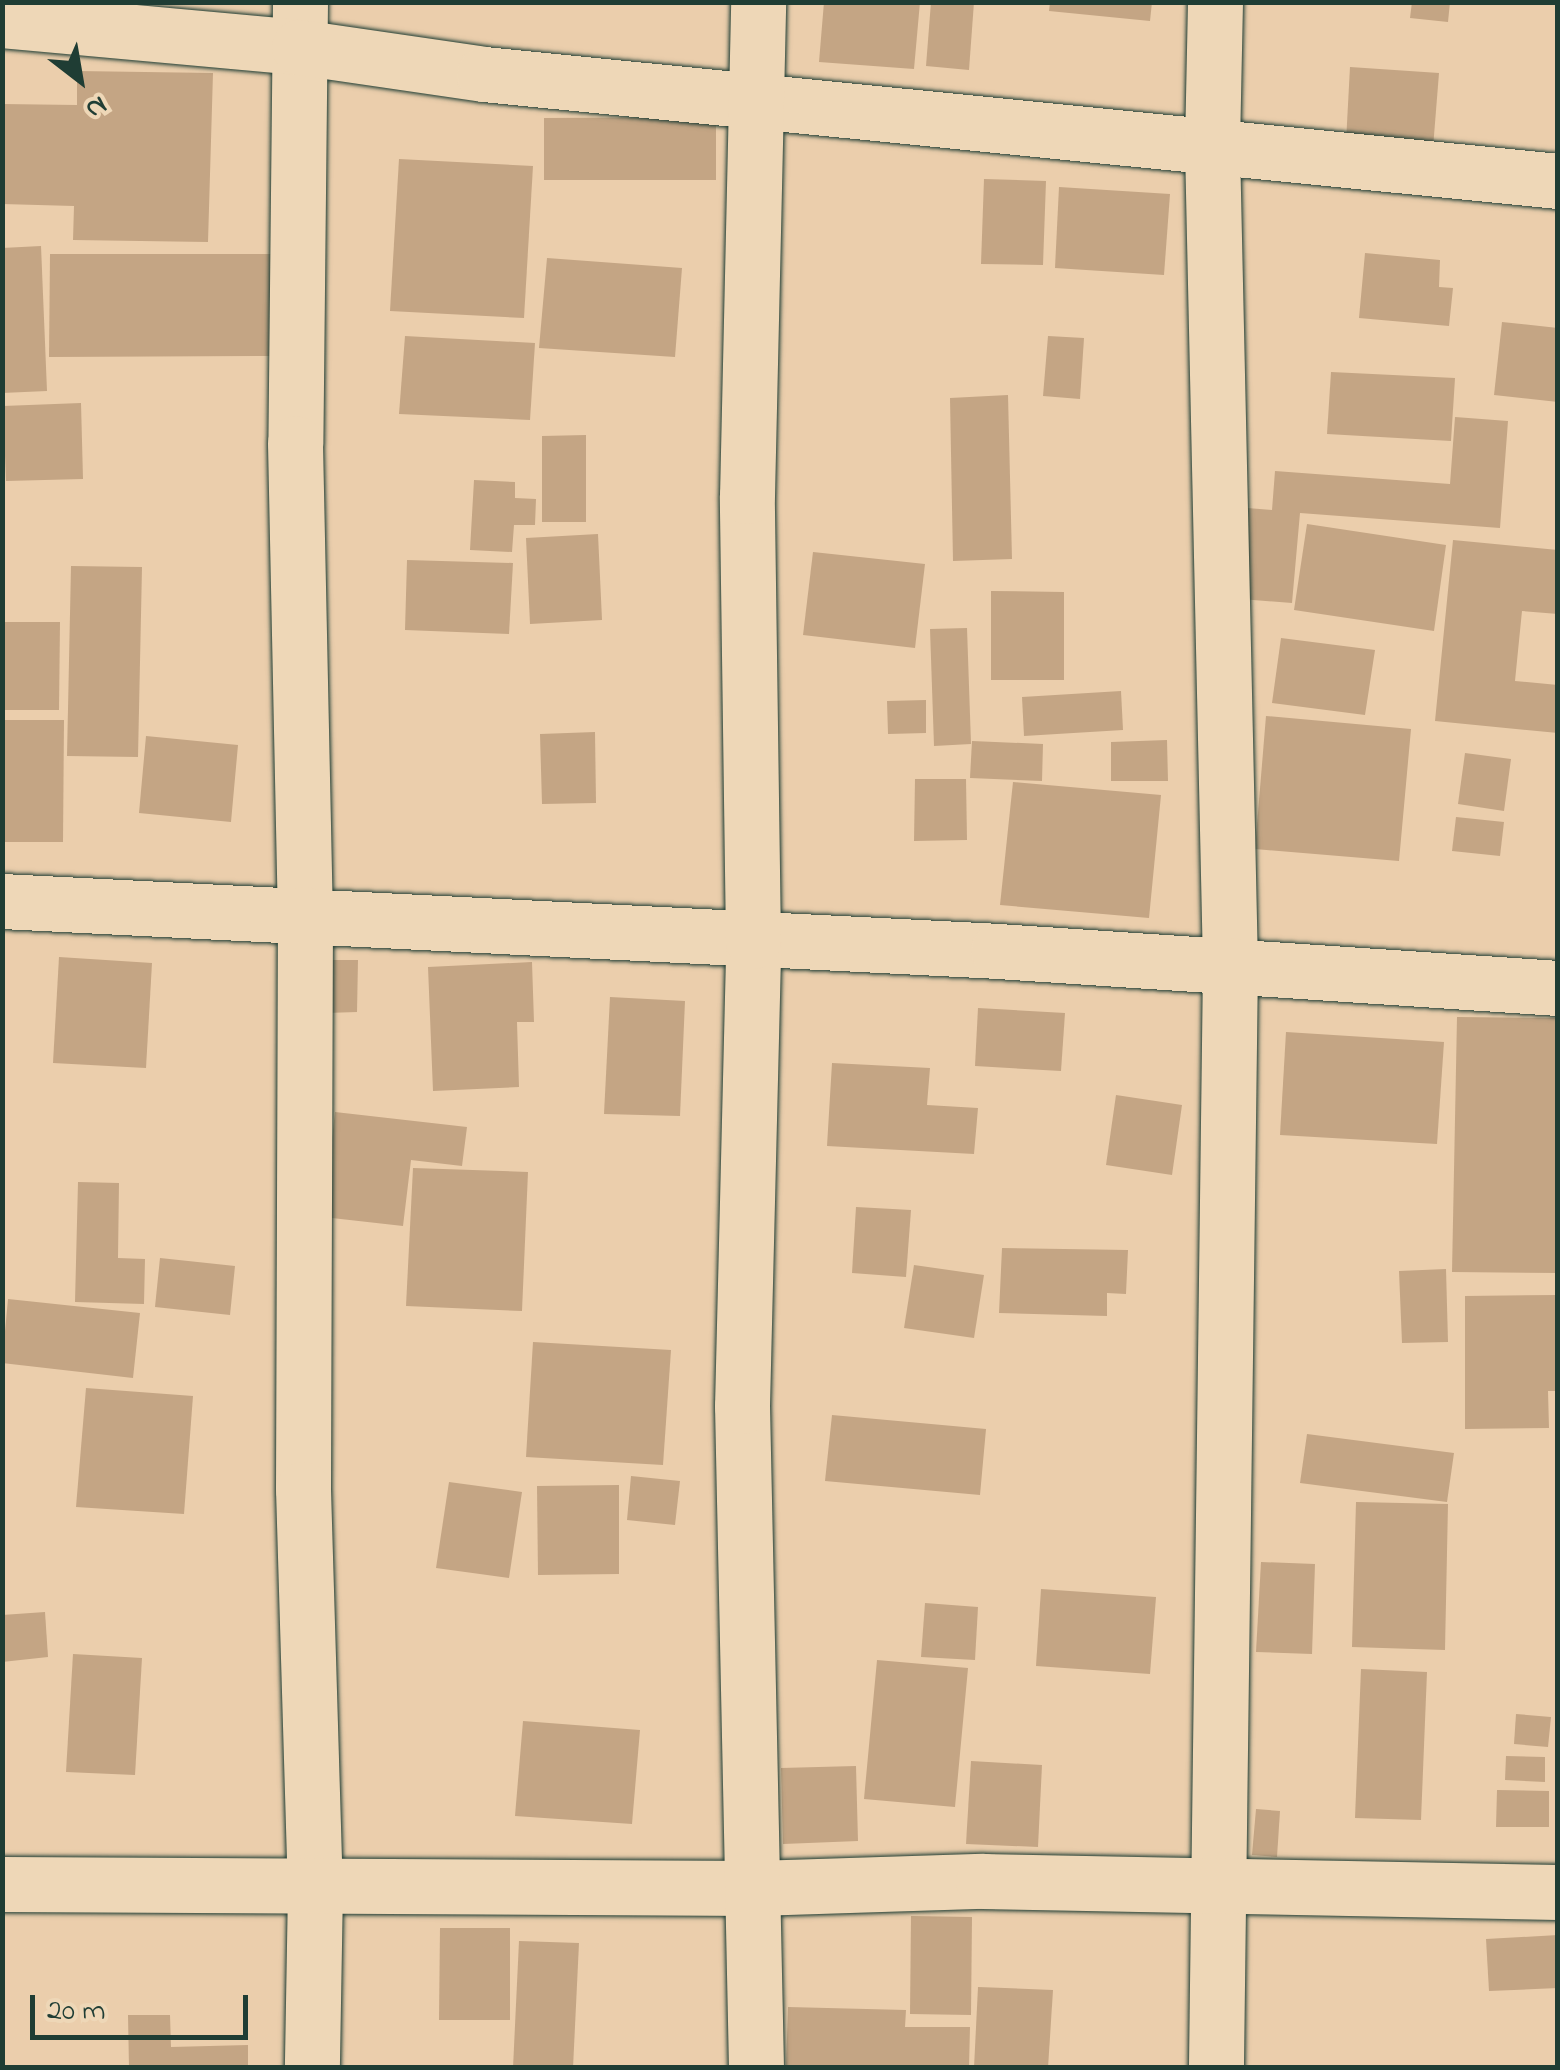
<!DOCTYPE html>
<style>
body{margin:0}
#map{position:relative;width:1560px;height:2070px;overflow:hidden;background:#ebceac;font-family:"Indie Flower",sans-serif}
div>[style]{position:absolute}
.building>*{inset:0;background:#c4a584}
.roads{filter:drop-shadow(0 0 2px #1f3d34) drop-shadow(0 0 2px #1f3d34)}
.street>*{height:55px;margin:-27.5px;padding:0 27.5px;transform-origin:27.5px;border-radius:27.5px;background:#eed7b7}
span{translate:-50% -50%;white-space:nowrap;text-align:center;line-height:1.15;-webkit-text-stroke:10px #eed7b7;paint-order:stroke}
.frame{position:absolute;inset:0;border:5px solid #1f3d34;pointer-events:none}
.north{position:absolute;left:30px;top:30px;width:100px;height:100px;-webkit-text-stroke:8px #eed7b7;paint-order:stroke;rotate:149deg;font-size:28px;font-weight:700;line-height:40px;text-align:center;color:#1f3d34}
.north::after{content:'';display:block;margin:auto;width:35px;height:45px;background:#1f3d34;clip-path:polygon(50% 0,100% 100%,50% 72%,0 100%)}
.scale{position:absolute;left:30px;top:1995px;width:218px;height:45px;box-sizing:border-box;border:5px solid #1f3d34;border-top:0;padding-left:12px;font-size:30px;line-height:35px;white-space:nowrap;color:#1f3d34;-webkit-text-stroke:8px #eed7b7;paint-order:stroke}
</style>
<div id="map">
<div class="building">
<i style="clip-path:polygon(824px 2px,920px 2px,914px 69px,819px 62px)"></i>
<i style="clip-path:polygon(931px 2px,974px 2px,969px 70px,926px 66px)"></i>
<i style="clip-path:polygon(1050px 2px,1152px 2px,1150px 21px,1049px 11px)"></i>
<i style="clip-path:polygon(1412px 2px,1450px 2px,1448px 22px,1410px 18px)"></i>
<i style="clip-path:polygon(1350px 67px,1439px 73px,1433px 148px,1346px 142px)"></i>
<i style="clip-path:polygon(77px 71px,213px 73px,208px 242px,73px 240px,74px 206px,2px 204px,2px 104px,77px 105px)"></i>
<i style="clip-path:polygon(716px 117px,716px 180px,544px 180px,544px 118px)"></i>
<i style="clip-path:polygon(399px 159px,533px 166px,524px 318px,390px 311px)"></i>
<i style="clip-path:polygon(984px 179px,1046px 181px,1043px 265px,981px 264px)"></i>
<i style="clip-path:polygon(1059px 187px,1170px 194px,1164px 275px,1055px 268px)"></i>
<i style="clip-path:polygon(41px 246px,47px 391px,2px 393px,2px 248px)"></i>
<i style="clip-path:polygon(1365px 253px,1440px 260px,1439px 287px,1453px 288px,1449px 326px,1359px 318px)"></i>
<i style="clip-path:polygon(50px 254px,275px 254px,274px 356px,49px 357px)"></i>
<i style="clip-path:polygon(547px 258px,682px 268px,675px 357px,539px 348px)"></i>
<i style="clip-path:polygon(1502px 322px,1558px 328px,1558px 402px,1494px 395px)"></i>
<i style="clip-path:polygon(405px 336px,535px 343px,530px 420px,399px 414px)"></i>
<i style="clip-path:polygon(1048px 336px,1084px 338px,1080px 399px,1043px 396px)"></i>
<i style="clip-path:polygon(1331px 372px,1455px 378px,1451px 441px,1327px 434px)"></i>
<i style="clip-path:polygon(1008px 395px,1012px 559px,953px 561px,950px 398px)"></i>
<i style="clip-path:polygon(81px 403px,83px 479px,6px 481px,3px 406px)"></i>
<i style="clip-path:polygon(1455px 417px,1508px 421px,1500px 528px,1300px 513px,1292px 603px,1228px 598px,1235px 507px,1272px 510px,1275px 471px,1450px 484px)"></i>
<i style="clip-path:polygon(586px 435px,586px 522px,542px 522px,542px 436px)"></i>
<i style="clip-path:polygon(474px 480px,515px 482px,515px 498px,536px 499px,535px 525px,514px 525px,512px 552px,470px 550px)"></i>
<i style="clip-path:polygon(1307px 524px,1446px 545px,1434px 631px,1294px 610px)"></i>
<i style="clip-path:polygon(598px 534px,602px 620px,530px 624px,526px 538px)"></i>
<i style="clip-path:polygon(1453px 540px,1558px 550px,1558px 614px,1522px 611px,1515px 681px,1558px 685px,1558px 733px,1435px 721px)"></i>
<i style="clip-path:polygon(813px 552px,925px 564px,915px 648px,803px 635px)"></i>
<i style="clip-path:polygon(407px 560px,513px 563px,509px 634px,405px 630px)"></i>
<i style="clip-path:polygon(71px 566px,142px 567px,138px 757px,67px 756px)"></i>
<i style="clip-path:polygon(991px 591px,1064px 592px,1064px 680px,991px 680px)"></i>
<i style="clip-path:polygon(2px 622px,60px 622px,59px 710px,2px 710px)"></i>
<i style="clip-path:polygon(967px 628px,971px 744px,934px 746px,930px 629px)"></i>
<i style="clip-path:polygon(1281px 638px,1375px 650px,1365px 715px,1272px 703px)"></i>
<i style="clip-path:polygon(1121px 691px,1123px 730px,1024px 736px,1022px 697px)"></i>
<i style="clip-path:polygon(926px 700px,926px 733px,888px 734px,887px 701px)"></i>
<i style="clip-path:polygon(1266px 716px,1411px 729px,1399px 861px,1255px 849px)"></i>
<i style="clip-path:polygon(2px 720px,64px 720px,63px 842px,2px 842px)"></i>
<i style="clip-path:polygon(595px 732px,596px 803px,542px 804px,540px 734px)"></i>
<i style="clip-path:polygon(146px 736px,238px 745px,231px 822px,139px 813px)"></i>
<i style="clip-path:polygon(1167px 740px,1168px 781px,1111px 781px,1111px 742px)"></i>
<i style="clip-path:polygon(972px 741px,1043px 744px,1042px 781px,970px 778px)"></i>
<i style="clip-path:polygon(1465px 753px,1511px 759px,1504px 811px,1458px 804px)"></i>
<i style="clip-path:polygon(915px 779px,966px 779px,967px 840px,914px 841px)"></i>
<i style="clip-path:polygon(1013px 782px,1161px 795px,1149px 918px,1000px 905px)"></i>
<i style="clip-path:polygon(1456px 817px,1504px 822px,1500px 856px,1452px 851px)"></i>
<i style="clip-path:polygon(59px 957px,152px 963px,146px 1068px,53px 1063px)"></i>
<i style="clip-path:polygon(326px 960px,358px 960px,357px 1012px,326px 1013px)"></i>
<i style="clip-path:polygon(532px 962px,534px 1022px,517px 1022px,519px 1087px,433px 1091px,428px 967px)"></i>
<i style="clip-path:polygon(610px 997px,685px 1001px,680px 1116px,604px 1114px)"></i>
<i style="clip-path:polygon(978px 1008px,1065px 1013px,1061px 1071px,975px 1066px)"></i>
<i style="clip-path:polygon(1457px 1017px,1558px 1018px,1558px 1273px,1452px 1272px)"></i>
<i style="clip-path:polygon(1286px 1032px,1444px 1042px,1437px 1144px,1280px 1135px)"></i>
<i style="clip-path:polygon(832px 1063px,930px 1068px,927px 1105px,978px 1108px,974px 1154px,827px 1146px)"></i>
<i style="clip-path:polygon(1116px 1095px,1182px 1105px,1172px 1175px,1106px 1165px)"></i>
<i style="clip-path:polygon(335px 1112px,467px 1127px,462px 1166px,411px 1160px,403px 1226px,323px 1217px)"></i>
<i style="clip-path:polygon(413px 1168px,528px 1172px,522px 1311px,406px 1306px)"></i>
<i style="clip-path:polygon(78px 1182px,119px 1183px,118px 1258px,145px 1259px,144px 1304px,75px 1302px)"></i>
<i style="clip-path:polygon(856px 1207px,911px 1210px,906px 1277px,852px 1273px)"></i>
<i style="clip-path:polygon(1002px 1248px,1128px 1250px,1126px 1294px,1107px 1293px,1107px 1316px,999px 1313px)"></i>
<i style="clip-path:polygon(160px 1258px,235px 1266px,230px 1315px,155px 1307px)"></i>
<i style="clip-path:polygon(914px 1265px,984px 1275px,974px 1338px,904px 1328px)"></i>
<i style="clip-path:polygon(1446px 1269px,1448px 1342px,1402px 1343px,1399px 1271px)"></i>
<i style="clip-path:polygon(1558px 1295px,1558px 1391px,1548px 1391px,1549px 1428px,1465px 1429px,1465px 1296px)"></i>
<i style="clip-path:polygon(8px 1299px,140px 1313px,133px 1378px,2px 1363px)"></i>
<i style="clip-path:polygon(533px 1342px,671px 1350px,663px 1465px,526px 1457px)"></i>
<i style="clip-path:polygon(86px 1388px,193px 1396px,184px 1514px,76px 1507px)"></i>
<i style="clip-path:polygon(832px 1415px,986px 1429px,980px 1495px,825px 1481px)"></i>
<i style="clip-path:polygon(1307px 1434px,1454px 1453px,1447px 1502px,1300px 1483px)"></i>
<i style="clip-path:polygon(631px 1476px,680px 1481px,675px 1525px,627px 1520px)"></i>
<i style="clip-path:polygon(449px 1482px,522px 1492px,509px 1578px,436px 1568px)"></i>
<i style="clip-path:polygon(619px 1485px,619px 1574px,538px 1575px,537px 1486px)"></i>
<i style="clip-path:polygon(1356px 1502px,1448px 1504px,1445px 1650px,1352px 1647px)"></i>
<i style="clip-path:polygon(1261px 1562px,1315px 1564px,1312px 1654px,1256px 1652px)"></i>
<i style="clip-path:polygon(1041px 1589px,1156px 1597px,1150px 1674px,1036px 1666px)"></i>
<i style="clip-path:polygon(925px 1603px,978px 1607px,975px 1660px,921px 1657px)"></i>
<i style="clip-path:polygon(45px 1612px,48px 1657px,2px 1662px,2px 1615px)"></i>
<i style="clip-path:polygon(73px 1654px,142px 1658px,135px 1775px,66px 1772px)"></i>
<i style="clip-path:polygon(877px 1660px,968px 1668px,955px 1807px,864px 1799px)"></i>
<i style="clip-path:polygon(1361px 1669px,1427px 1672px,1421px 1820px,1355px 1818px)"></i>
<i style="clip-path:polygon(1516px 1714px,1551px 1717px,1548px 1747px,1514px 1744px)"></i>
<i style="clip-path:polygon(523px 1721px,640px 1730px,632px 1824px,515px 1816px)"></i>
<i style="clip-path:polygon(1506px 1756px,1545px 1757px,1545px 1782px,1505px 1780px)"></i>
<i style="clip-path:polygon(971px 1761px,1042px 1765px,1038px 1847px,966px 1844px)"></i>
<i style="clip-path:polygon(856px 1766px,858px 1841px,783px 1844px,781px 1768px)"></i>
<i style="clip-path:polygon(1497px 1790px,1549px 1791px,1549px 1827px,1496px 1827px)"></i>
<i style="clip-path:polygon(1256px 1809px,1280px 1811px,1277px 1857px,1252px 1855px)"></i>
<i style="clip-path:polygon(911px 1916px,972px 1917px,971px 2015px,910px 2014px)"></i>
<i style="clip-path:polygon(440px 1928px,510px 1928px,510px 2020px,439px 2020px)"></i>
<i style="clip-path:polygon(1558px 1935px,1558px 1988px,1489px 1991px,1486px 1939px)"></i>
<i style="clip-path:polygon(519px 1941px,579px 1943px,573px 2068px,513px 2068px)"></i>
<i style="clip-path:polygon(978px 1987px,1053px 1990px,1048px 2068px,974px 2068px)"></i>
<i style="clip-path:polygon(788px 2007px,906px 2010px,905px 2027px,970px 2027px,969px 2068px,786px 2068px)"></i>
<i style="clip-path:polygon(128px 2015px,170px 2015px,171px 2047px,248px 2045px,248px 2068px,129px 2068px)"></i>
</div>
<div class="roads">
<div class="street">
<i style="left:300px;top:2px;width:441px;rotate:90.6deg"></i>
<i style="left:295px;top:443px;width:471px;rotate:88.8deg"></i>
<i style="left:305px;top:914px;width:575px;rotate:90.2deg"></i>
<i style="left:303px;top:1489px;width:399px;rotate:88.3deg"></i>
<i style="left:315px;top:1888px;width:180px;rotate:91deg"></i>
<i style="left:1215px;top:2px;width:145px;rotate:91.2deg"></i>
<i style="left:1212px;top:147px;width:818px;rotate:88.74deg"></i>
<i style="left:1230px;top:965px;width:1103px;rotate:90.73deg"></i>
<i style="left:2px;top:20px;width:298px;rotate:5.2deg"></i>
<i style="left:299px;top:47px;width:187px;rotate:8.3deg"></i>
<i style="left:484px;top:74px;width:1079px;rotate:5.69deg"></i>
<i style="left:2px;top:901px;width:997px;rotate:2.87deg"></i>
<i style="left:998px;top:951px;width:561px;rotate:3.78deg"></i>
<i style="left:2px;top:1884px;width:753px;rotate:0.3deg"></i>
<i style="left:755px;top:1888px;width:228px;rotate:-1.8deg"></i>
<i style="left:983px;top:1881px;width:575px;rotate:1.1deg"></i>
<i style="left:756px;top:2068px;width:662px;rotate:-91.21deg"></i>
<i style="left:742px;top:1406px;width:465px;rotate:-88.6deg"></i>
<i style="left:753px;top:941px;width:445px;rotate:-90.8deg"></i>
<i style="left:747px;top:496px;width:494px;rotate:-88.7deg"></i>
</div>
</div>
<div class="frame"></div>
<div class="north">N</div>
<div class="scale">20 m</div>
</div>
